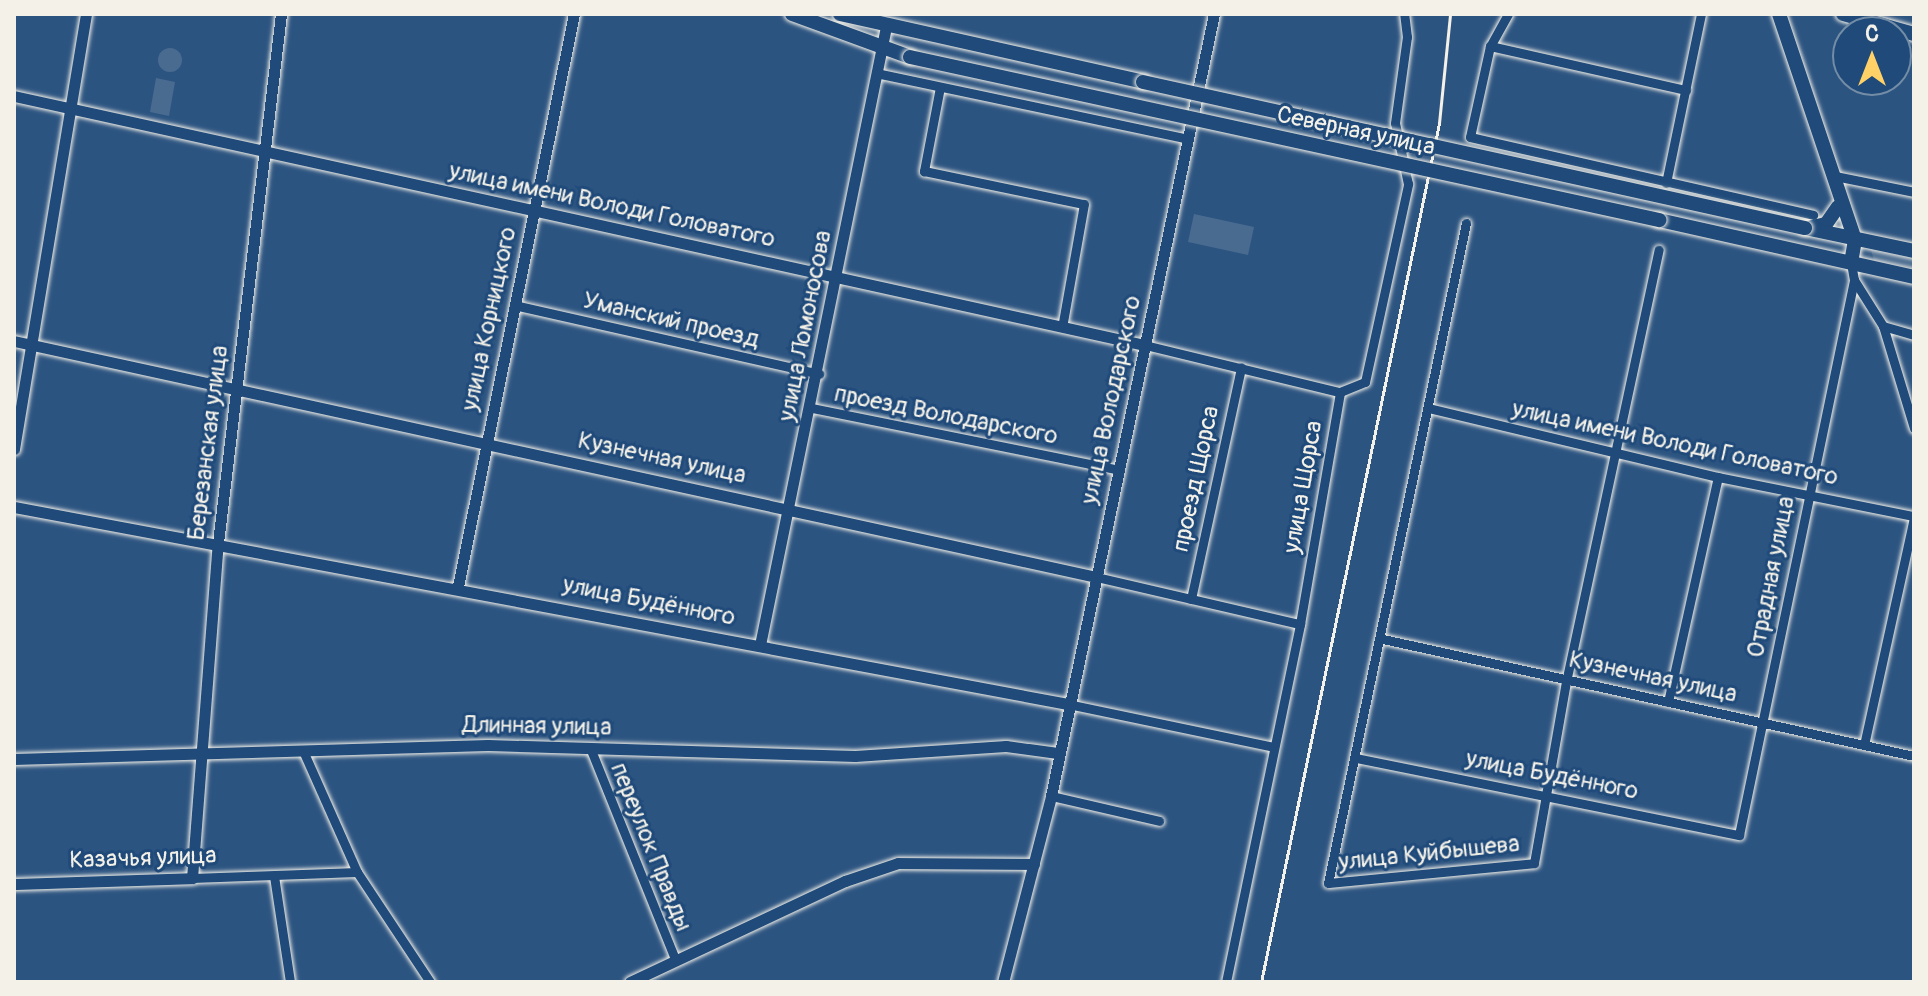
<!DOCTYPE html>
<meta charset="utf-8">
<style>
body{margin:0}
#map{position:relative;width:1928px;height:996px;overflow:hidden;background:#2c5481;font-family:Pangolin,sans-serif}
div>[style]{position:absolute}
.green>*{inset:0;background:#496b90}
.round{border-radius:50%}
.roads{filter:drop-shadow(0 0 2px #f4f1e8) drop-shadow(0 0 2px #f4f1e8)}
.minor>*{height:9px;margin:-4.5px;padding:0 4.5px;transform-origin:4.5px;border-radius:4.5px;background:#1f4a7a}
.tertiary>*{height:11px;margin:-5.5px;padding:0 5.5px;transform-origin:5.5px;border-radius:5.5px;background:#1f4a7a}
.secondary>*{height:14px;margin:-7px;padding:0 7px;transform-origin:7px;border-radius:7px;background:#1f4a7a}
.primary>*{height:14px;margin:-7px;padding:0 7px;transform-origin:7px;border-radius:7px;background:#1f4a7a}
.rail>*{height:3px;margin:-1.5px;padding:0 1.5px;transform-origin:1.5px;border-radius:1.5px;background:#f4f1e8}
.bridges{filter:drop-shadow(0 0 2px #f4f1e8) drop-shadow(0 0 2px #f4f1e8)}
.primary-bridge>*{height:14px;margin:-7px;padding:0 7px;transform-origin:7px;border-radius:7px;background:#1f4a7a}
span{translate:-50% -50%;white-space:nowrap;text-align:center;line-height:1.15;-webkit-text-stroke:6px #1f4a7a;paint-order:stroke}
.street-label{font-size:24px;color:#f4f1e8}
.frame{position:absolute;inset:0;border:16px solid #f4f1e8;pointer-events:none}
.north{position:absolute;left:1832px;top:16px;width:80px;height:80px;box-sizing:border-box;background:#1f4a7a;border:2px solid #748da6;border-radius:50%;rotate:0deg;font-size:22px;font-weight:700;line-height:32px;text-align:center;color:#f4f1e8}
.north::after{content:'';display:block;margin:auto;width:28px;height:36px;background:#ffd166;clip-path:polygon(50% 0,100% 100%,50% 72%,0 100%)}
</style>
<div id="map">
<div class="green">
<i class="round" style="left:158px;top:48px;width:24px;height:24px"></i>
<i style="clip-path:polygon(156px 78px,175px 82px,169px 116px,150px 112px)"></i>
<i style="clip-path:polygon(1194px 214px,1254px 227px,1248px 255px,1188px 242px)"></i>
<i style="clip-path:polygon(1871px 250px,1914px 259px,1914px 268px,1874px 260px)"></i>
</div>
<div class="roads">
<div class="minor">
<i style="left:1508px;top:14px;width:37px;rotate:119deg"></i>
<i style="left:1490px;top:46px;width:93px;rotate:102.4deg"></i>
<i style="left:1470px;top:137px;width:352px;rotate:12.8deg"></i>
<i style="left:1490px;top:46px;width:201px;rotate:12.7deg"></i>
<i style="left:876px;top:73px;width:319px;rotate:11.9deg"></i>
<i style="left:940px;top:87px;width:86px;rotate:100.8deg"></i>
<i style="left:924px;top:171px;width:163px;rotate:11.7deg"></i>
<i style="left:1084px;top:204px;width:125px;rotate:100.1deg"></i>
<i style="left:1835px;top:176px;width:81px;rotate:11.4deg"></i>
<i style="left:1666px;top:183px;width:173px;rotate:-78.3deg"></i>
<i style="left:1466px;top:223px;width:674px;rotate:101.81deg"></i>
<i style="left:1328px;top:883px;width:207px;rotate:-5.5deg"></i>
<i style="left:1534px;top:863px;width:184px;rotate:-80deg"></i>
<i style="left:1566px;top:682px;width:442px;rotate:-77.9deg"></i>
<i style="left:1854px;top:280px;width:54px;rotate:57.8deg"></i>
<i style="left:1883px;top:326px;width:107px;rotate:73.1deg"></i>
<i style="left:514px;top:305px;width:313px;rotate:12.7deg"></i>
<i style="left:1883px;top:326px;width:32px;rotate:16deg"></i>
<i style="left:1145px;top:345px;width:201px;rotate:13.6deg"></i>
<i style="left:1340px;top:392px;width:27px;rotate:-22deg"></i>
<i style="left:1365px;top:382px;width:203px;rotate:-77.7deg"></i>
<i style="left:1408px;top:184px;width:62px;rotate:-102deg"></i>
<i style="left:1395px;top:123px;width:87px;rotate:-82.1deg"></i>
<i style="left:1407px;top:37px;width:23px;rotate:-97deg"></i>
<i style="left:812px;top:408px;width:314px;rotate:11.4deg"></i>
<i style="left:1428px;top:408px;width:298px;rotate:13.4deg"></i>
<i style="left:1718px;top:477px;width:200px;rotate:11.3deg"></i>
<i style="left:1096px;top:577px;width:209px;rotate:13deg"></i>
<i style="left:1191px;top:599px;width:237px;rotate:-77.8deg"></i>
<i style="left:1383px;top:639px;width:544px;rotate:12.43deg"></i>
<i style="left:1668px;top:702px;width:230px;rotate:-77.5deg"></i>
<i style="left:1068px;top:704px;width:209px;rotate:11.8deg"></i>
<i style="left:1864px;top:745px;width:233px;rotate:-77.6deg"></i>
<i style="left:591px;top:750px;width:225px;rotate:68.1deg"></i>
<i style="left:304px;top:753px;width:130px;rotate:66deg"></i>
<i style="left:357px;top:872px;width:132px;rotate:56.4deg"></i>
<i style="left:1356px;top:758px;width:391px;rotate:11.4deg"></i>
<i style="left:1739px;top:835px;width:567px;rotate:-78.29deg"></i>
<i style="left:1854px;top:280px;width:17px;rotate:-100deg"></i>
<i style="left:1051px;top:796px;width:111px;rotate:13deg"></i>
<i style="left:274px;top:876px;width:107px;rotate:81.4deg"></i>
<i style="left:192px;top:878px;width:165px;rotate:-2.1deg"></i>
<i style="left:1226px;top:982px;width:366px;rotate:-78.3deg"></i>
<i style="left:1300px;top:624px;width:235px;rotate:-80.2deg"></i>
</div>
<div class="tertiary">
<i style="left:14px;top:96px;width:1158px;rotate:12.42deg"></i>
<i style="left:14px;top:341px;width:1107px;rotate:12.3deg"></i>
<i style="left:14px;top:449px;width:441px;rotate:-80.6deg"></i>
<i style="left:14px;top:507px;width:1072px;rotate:10.59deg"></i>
<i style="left:458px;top:586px;width:584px;rotate:-78.54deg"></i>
<i style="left:760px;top:645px;width:631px;rotate:-78.48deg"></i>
<i style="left:14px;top:759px;width:474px;rotate:-1.7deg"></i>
<i style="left:488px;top:745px;width:367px;rotate:1.7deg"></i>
<i style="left:855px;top:756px;width:151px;rotate:-3.8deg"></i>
<i style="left:1006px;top:746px;width:52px;rotate:7.7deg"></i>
<i style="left:14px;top:884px;width:178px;rotate:-1.9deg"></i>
<i style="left:192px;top:878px;width:336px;rotate:-85.6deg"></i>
<i style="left:218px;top:543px;width:533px;rotate:-83.21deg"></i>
<i style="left:630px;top:982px;width:238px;rotate:-25.2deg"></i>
<i style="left:845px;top:881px;width:56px;rotate:-18.8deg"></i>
<i style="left:898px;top:863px;width:136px;rotate:0.4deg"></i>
<i style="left:1003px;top:982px;width:192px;rotate:-75.5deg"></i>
<i style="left:1051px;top:796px;width:799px;rotate:-78.23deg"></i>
</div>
<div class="secondary">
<i style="left:1779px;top:14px;width:238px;rotate:71.4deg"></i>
<i style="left:1855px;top:240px;width:23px;rotate:100deg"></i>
<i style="left:1843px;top:14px;width:74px;rotate:15.7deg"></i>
<i style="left:1808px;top:228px;width:18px;rotate:-13deg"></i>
<i style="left:1826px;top:224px;width:21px;rotate:-55deg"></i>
</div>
<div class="primary">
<i style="left:792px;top:14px;width:126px;rotate:20deg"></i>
<i style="left:840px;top:14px;width:311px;rotate:12.6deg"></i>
<i style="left:1659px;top:220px;width:261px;rotate:12.6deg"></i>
<i style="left:1805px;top:228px;width:111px;rotate:11.9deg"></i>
</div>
</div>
<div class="rail">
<i style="left:1261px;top:982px;width:877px;rotate:-78.29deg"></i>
<i style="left:1439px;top:123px;width:110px;rotate:-84.2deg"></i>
</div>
<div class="bridges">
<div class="primary-bridge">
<i style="left:910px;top:57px;width:767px;rotate:12.28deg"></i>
<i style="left:1143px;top:82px;width:678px;rotate:12.44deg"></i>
</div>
</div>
<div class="street-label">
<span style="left:1356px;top:131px;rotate:12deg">Северная улица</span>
<span style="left:612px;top:205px;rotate:12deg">улица имени Володи Головатого</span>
<span style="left:489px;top:319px;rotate:-78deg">улица Корницкого</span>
<span style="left:671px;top:320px;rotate:13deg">Уманский проезд</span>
<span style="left:805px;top:326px;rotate:-79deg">улица Ломоносова</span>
<span style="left:1111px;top:400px;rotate:-78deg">улица Володарского</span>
<span style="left:946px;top:415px;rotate:11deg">проезд Володарского</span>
<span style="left:208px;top:443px;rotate:-83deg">Березанская улица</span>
<span style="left:1675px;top:443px;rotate:12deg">улица имени Володи Головатого</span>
<span style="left:662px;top:458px;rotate:12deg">Кузнечная улица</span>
<span style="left:1196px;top:479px;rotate:-78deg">проезд Щорса</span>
<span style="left:1303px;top:487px;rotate:-80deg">улица Щорса</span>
<span style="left:1771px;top:577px;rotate:-79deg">Отрадная улица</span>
<span style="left:649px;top:601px;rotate:11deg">улица Будённого</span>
<span style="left:1653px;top:677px;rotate:12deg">Кузнечная улица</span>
<span style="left:537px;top:726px;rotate:1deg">Длинная улица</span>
<span style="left:1552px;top:775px;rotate:11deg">улица Будённого</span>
<span style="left:651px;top:847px;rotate:68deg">переулок Правды</span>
<span style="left:1429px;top:853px;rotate:-6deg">улица Куйбышева</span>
<span style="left:143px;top:858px;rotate:-2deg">Казачья улица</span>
</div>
<div class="frame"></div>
<div class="north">С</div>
</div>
